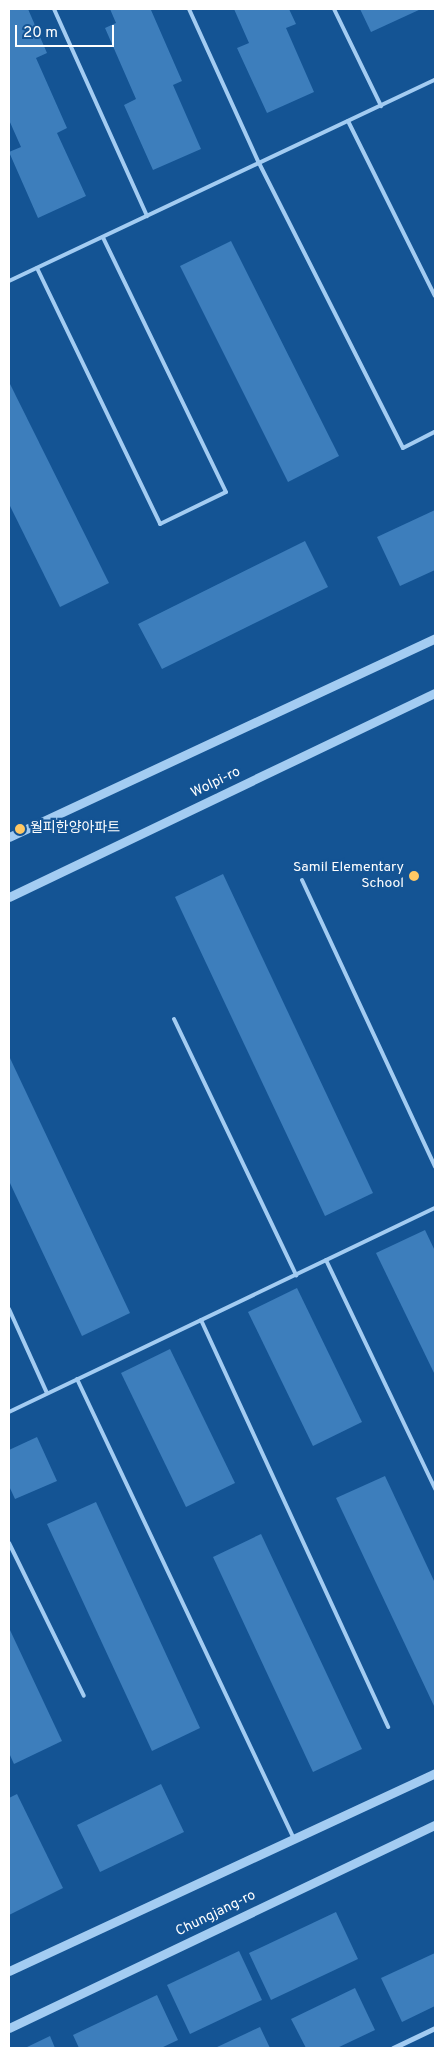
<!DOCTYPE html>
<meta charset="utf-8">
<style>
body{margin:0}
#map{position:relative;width:444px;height:2057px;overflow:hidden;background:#145494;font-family:Overpass,"Noto Sans KR",sans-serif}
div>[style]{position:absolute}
.building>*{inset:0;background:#3d7ebc}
.service>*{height:4px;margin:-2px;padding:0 2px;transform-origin:2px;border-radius:2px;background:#a3ccf2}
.minor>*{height:5px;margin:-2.5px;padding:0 2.5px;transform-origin:2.5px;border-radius:2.5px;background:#a3ccf2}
.tertiary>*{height:9px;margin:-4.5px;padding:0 4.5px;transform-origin:4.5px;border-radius:4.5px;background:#a3ccf2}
.dots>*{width:14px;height:14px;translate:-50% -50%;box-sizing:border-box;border:2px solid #145494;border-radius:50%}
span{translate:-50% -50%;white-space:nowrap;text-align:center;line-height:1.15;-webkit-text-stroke:4.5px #145494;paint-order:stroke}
.street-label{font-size:14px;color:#fff}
.poi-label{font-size:14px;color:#fff}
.left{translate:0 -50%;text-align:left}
.right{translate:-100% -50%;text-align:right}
.frame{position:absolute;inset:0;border:10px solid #fff;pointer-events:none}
.scale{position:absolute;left:15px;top:25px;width:99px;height:22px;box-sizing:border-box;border:2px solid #fff;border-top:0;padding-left:6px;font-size:15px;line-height:18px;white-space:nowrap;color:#fff;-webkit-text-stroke:4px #145494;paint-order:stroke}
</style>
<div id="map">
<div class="building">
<i style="clip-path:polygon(9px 9px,28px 9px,47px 53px,36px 58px,67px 128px,57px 133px,86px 196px,38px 218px,9px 152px,21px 147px,9px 120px)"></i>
<i style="clip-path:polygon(110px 9px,154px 9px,151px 10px,182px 81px,173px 85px,201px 149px,153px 170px,124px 105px,136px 99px,105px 28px,116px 23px)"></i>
<i style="clip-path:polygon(234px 9px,289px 9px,296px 24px,286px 28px,314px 92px,267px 113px,237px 48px,249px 43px)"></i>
<i style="clip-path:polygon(360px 9px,421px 9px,371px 32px)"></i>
<i style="clip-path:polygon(231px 241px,339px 456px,288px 482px,180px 266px)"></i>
<i style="clip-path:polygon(9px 382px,109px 583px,60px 607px,9px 504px)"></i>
<i style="clip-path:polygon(435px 510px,435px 570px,400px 586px,377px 537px)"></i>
<i style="clip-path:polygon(305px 541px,328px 587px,162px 669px,138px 624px)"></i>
<i style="clip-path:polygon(223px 874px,373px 1193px,325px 1216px,175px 897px)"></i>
<i style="clip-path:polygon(9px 1056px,130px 1313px,82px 1336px,9px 1181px)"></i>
<i style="clip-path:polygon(425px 1230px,435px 1251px,435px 1375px,376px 1253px)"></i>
<i style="clip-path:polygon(297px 1288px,362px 1422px,313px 1446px,248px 1312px)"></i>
<i style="clip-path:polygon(170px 1349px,235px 1483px,186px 1507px,121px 1373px)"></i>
<i style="clip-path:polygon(37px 1437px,57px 1481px,15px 1499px,9px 1486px,9px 1450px)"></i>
<i style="clip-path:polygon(385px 1476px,435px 1583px,435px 1708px,336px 1498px)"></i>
<i style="clip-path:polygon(96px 1502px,200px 1728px,152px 1751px,47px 1524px)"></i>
<i style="clip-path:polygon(261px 1534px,362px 1749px,313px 1772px,213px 1557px)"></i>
<i style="clip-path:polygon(9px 1628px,62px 1741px,14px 1764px,9px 1753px)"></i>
<i style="clip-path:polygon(161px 1784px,184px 1832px,100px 1872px,77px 1825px)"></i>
<i style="clip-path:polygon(17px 1794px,63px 1888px,9px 1915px,9px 1798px)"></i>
<i style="clip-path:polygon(336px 1912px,358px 1959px,271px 2000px,249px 1953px)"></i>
<i style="clip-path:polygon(239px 1951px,262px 2000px,190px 2034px,167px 1985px)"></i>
<i style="clip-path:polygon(435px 1953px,435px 2006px,402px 2022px,381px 1978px)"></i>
<i style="clip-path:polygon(355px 1988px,375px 2030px,337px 2048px,306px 2048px,291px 2019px)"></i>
<i style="clip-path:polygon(157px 1995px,178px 2040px,161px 2048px,79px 2048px,73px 2035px)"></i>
<i style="clip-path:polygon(260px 2027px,270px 2048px,215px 2048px)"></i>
<i style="clip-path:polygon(50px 2036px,55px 2048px,25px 2048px)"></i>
</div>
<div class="service">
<i style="left:54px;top:9px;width:227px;rotate:65.8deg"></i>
<i style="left:189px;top:9px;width:169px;rotate:65.6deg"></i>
<i style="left:259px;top:163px;width:319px;rotate:63.2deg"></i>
<i style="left:403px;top:448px;width:36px;rotate:-27deg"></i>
<i style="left:334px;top:9px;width:108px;rotate:64.1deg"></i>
<i style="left:348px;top:121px;width:195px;rotate:63.6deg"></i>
<i style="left:37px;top:268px;width:284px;rotate:64.3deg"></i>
<i style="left:160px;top:524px;width:73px;rotate:-25.9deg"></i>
<i style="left:226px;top:492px;width:283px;rotate:-115.8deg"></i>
<i style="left:9px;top:281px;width:471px;rotate:-25.3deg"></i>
<i style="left:302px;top:880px;width:316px;rotate:65.1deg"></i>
<i style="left:174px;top:1019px;width:284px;rotate:64.5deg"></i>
<i style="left:326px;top:1260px;width:254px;rotate:64.5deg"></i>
<i style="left:9px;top:1309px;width:92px;rotate:65.7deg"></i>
<i style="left:201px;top:1320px;width:448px;rotate:65.3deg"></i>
<i style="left:77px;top:1379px;width:509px;rotate:64.74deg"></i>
<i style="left:9px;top:1412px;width:472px;rotate:-25.6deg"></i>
<i style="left:9px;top:1543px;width:170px;rotate:63.9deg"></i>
</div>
<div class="minor">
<i style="left:393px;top:2048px;width:47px;rotate:-25.5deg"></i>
</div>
<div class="tertiary">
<i style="left:9px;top:837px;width:470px;rotate:-25deg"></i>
<i style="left:9px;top:897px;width:472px;rotate:-25.6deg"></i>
<i style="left:9px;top:1971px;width:470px;rotate:-24.9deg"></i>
<i style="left:9px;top:2028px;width:472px;rotate:-25.5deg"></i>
</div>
<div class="dots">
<i style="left:20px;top:829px;background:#ffc864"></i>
<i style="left:414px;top:876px;background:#ffc864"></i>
</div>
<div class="street-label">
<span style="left:216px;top:783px;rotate:-26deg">Wolpi-ro</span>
<span style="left:216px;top:1914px;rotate:-26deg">Chungjang-ro</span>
</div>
<div class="poi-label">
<span class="left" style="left:30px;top:829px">월피한양아파트</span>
<span class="right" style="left:404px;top:876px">Samil Elementary<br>School</span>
</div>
<div class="frame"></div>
<div class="scale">20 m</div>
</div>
